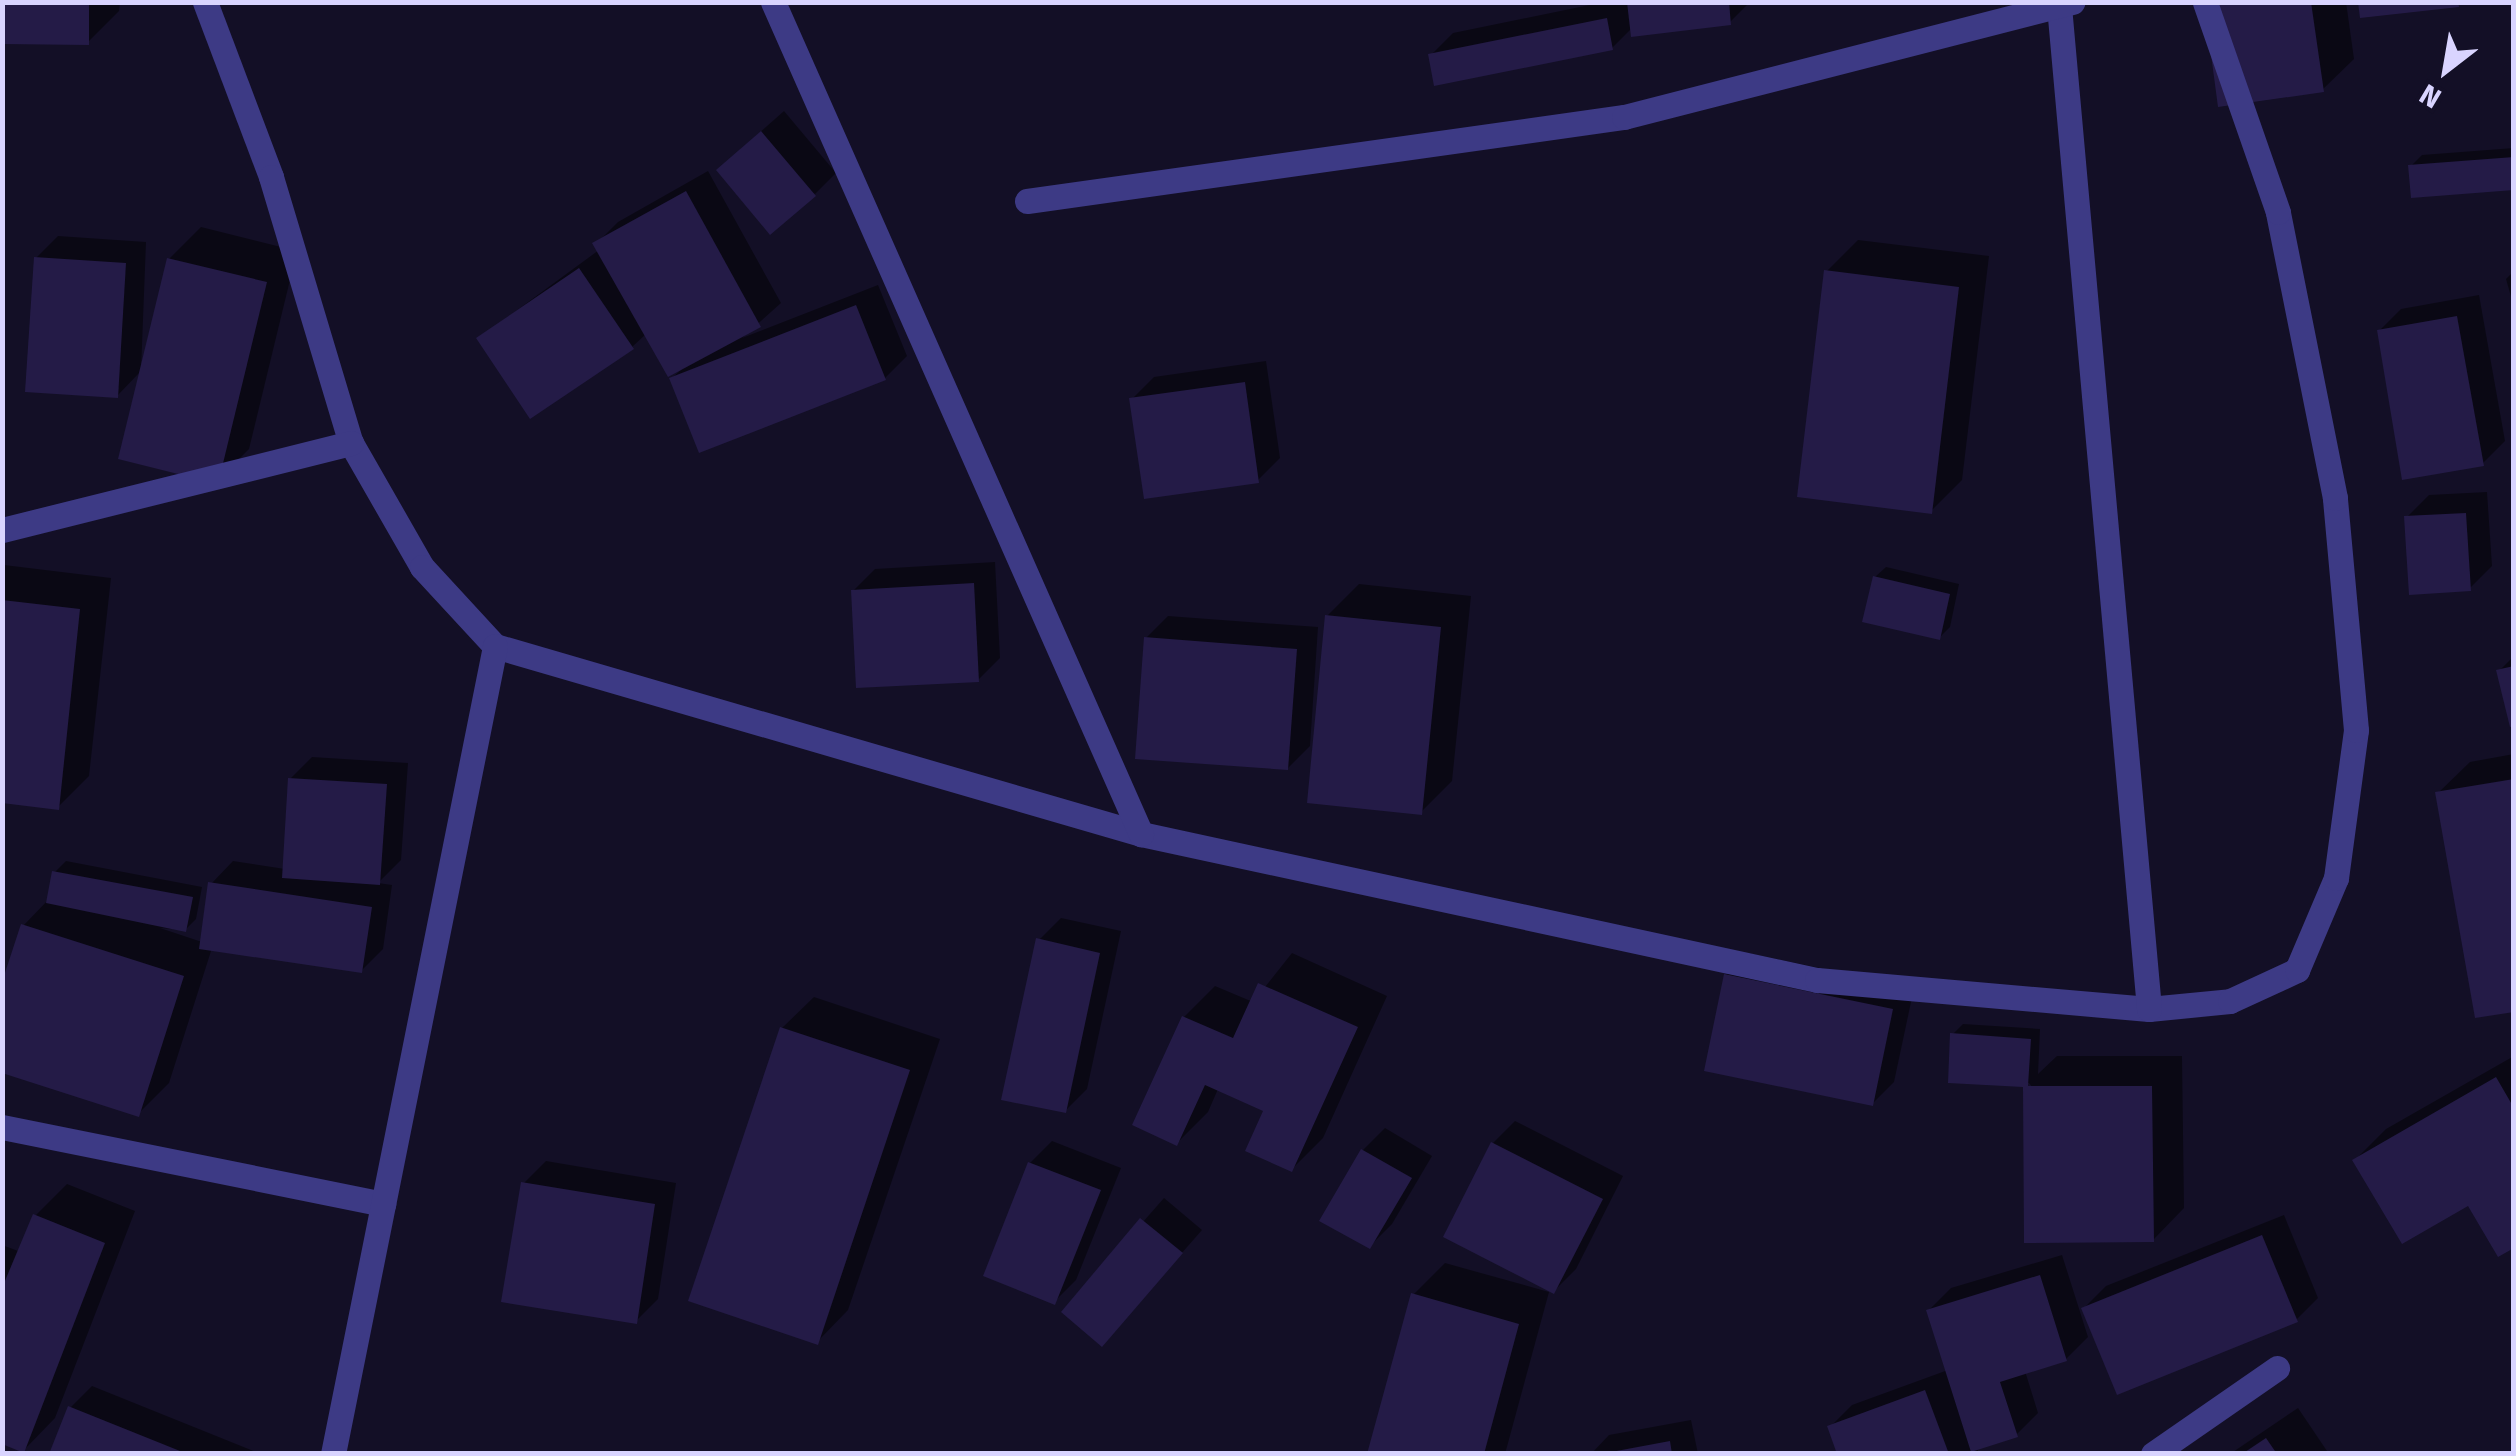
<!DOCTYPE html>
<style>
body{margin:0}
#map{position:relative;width:2516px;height:1456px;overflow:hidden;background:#130f26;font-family:"Fira Sans",sans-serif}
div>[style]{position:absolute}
.shadow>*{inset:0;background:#0007}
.building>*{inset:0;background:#241b47}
.street>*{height:25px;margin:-12.5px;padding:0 12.5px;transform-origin:12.5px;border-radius:12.5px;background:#3d3a85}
span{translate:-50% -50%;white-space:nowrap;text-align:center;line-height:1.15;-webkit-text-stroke:9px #130f26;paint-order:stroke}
.frame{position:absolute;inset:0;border:5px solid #d9d4ff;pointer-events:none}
.north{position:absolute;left:2396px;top:20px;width:100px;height:100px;-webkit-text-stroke:8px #130f26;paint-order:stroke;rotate:211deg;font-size:28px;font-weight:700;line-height:40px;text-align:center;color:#d9d4ff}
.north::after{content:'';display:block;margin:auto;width:35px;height:45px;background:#d9d4ff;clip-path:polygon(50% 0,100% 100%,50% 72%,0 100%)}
</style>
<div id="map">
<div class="shadow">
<i style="clip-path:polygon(2px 2px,120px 2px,119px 11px,88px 42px)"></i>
<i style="clip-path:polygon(1604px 2px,1750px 2px,1730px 22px,1633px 27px,1612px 48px,1431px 55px,1453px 33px)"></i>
<i style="clip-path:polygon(2206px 2px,2346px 2px,2354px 59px,2322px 90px)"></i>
<i style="clip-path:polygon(784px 111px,836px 173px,815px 194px,741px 149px)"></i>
<i style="clip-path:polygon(2514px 148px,2514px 188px,2411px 166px,2422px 155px)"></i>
<i style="clip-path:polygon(708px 171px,781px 303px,742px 338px,878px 285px,907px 356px,885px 378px,672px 378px,682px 369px,646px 334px,632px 347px,479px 338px,599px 250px,596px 244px,618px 222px)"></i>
<i style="clip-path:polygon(201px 227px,297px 251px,249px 449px,217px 481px,169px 259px)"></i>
<i style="clip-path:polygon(58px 236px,146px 242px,141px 371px,117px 396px,36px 258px)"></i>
<i style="clip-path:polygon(1858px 240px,1989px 256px,1962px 480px,1931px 511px,1826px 272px)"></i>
<i style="clip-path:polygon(2514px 271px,2514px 307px,2506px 279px)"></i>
<i style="clip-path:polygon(2479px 295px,2505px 441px,2483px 463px,2379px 331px,2401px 309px)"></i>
<i style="clip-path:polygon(1266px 361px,1280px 458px,1258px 480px,1132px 399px,1154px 377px)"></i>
<i style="clip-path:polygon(2487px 492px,2492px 566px,2470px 588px,2407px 517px,2429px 495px)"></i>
<i style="clip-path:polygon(995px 562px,1000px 658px,978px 680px,853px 591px,875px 569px)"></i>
<i style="clip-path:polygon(4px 565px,111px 578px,89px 776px,58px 807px,2px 801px)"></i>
<i style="clip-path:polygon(1886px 567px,1959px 584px,1950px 627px,1939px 638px,1875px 577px)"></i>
<i style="clip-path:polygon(1359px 584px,1471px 596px,1452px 781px,1421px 812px,1327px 616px)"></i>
<i style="clip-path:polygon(1168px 616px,1318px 627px,1310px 746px,1288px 768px,1146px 638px)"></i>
<i style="clip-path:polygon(2514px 656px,2514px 724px,2499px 671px)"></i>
<i style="clip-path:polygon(2514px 754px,2514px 1009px,2438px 793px,2470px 762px)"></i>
<i style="clip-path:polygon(312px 757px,408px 763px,401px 860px,378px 883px,392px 885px,383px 949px,361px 971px,212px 948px,169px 1083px,138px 1114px,23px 926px,49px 899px,55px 872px,66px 861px,202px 887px,196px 919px,185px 930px,160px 928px,202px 942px,211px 884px,233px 861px,285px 869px,290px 779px)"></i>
<i style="clip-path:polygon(1061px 918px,1121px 931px,1087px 1089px,1065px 1111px,1039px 940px)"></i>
<i style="clip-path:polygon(1292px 953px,1387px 996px,1323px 1138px,1292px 1169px,1266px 1110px,1218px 1089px,1208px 1112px,1177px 1143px,1184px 1017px,1215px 986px,1253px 1002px)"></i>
<i style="clip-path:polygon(1748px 953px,1914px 988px,1894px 1082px,1872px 1104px,1726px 975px)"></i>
<i style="clip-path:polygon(814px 997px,940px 1039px,848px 1310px,817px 1342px,782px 1028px)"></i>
<i style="clip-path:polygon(1963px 1024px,2040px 1029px,2038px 1074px,2057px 1056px,2182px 1056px,2184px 1208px,2153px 1240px,2029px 1083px,1951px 1081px,1952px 1035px)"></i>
<i style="clip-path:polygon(2514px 1056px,2514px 1245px,2468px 1203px,2355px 1160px,2386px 1129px)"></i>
<i style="clip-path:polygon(1515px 1121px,1623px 1176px,1576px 1269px,1554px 1291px,1493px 1143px)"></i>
<i style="clip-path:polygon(1385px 1128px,1432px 1156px,1392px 1224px,1370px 1246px,1363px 1150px)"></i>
<i style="clip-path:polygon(1052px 1141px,1121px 1168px,1076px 1280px,1054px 1302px,1030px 1163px)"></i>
<i style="clip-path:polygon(546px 1161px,676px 1183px,658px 1299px,636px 1321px,524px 1183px)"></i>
<i style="clip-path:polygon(67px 1184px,135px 1211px,55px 1418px,24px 1450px,2px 1442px,2px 1245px,21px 1252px,35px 1216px)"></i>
<i style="clip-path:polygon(1164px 1198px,1202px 1230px,1102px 1344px,1064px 1312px)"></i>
<i style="clip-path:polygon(2284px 1215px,2318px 1298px,2296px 1320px,2084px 1308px,2106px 1286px)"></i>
<i style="clip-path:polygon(2062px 1255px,2088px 1337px,2066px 1359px,2025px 1371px,2038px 1413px,2016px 1435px,1977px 1447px,1979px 1454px,1840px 1454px,1830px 1427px,1852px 1405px,1948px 1370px,1929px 1310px,1951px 1288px)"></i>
<i style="clip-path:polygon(1445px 1263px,1549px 1292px,1505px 1454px,1369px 1454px,1414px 1294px)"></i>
<i style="clip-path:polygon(92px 1386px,261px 1454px,52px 1454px,70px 1408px)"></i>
<i style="clip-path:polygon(2298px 1408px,2329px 1454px,2230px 1454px)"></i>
<i style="clip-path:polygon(1691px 1420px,1698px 1454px,1591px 1454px,1609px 1435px)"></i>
</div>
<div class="building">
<i style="clip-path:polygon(2px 2px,89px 2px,89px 45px,2px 44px)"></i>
<i style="clip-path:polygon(1627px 2px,1729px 2px,1731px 25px,1631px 37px)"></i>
<i style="clip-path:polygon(2204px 2px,2311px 2px,2324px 92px,2218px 107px)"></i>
<i style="clip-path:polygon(2358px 2px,2458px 2px,2459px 7px,2360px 18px)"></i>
<i style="clip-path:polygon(1607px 18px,1613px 50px,1434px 86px,1428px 54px)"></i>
<i style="clip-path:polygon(761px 131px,816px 196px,770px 235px,716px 170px)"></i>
<i style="clip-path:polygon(2514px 157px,2514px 190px,2411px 198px,2408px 165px)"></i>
<i style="clip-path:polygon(686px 191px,761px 327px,668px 377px,592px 243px)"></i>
<i style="clip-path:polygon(34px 257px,126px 263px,118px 398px,25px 392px)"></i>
<i style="clip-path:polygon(167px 258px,267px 282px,218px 484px,118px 459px)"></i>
<i style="clip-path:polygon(579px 268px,634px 349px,530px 419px,476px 338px)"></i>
<i style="clip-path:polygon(1824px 270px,1959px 287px,1932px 514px,1797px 497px)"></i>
<i style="clip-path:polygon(856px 305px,886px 380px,699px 453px,669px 378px)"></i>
<i style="clip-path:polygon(2457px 316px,2484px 466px,2402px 480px,2377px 330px)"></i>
<i style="clip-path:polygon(1245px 382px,1259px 483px,1144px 499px,1129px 398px)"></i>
<i style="clip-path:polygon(2466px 513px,2471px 591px,2409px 595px,2404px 516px)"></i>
<i style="clip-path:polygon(1873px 576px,1950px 594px,1940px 640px,1862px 622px)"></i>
<i style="clip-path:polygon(974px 583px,979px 682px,856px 688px,851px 590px)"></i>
<i style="clip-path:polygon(2px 600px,80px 609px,59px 810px,2px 803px)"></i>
<i style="clip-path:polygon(1325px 615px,1441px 627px,1422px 815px,1307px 803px)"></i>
<i style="clip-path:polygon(1144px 637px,1297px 649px,1288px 770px,1135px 759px)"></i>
<i style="clip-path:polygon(2514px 666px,2514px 726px,2510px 727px,2496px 670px)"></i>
<i style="clip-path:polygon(288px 778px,387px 784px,380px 885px,282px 878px)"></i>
<i style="clip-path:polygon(2514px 779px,2514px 1012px,2475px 1018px,2435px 792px)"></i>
<i style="clip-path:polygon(52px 871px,193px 897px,186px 932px,46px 903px)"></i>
<i style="clip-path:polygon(208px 882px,372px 907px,362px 973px,199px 949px)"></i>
<i style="clip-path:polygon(21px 924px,184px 976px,139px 1117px,2px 1073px,2px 982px)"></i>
<i style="clip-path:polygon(1036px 938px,1100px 953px,1066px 1113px,1001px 1100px)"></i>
<i style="clip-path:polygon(1724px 974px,1893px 1009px,1873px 1106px,1704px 1071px)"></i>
<i style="clip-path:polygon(1258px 983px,1358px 1027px,1292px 1172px,1245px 1151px,1263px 1111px,1205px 1085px,1177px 1146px,1132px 1125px,1182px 1016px,1233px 1038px)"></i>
<i style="clip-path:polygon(780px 1027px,910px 1070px,818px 1345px,688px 1301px)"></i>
<i style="clip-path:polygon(1950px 1033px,2031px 1039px,2028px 1086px,2152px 1086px,2154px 1242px,2024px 1243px,2023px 1087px,1948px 1083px)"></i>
<i style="clip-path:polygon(2496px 1077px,2514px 1108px,2514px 1248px,2498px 1257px,2468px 1206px,2402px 1244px,2352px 1160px)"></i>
<i style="clip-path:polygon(1491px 1142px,1603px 1199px,1554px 1294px,1443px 1237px)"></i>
<i style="clip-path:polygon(1361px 1149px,1412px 1178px,1370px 1249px,1319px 1221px)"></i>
<i style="clip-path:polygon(1028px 1162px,1101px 1190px,1055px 1305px,983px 1276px)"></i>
<i style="clip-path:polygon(521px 1182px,655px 1204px,637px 1324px,501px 1302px)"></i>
<i style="clip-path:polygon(33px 1214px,105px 1243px,24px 1453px,2px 1444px,2px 1288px)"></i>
<i style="clip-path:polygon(1140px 1218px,1183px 1253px,1102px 1347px,1061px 1312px)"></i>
<i style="clip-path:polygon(2262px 1235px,2298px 1322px,2117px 1395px,2081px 1308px)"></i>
<i style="clip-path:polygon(2040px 1275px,2067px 1361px,2000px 1382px,2018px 1437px,1971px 1452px,1926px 1310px)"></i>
<i style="clip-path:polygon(1411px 1293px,1519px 1324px,1484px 1454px,1367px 1454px)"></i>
<i style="clip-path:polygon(1925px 1390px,1949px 1454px,1837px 1454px,1827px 1426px)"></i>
<i style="clip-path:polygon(68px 1406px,185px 1453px,185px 1454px,49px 1454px)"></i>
<i style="clip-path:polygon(2266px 1438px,2277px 1454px,2242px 1454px)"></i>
<i style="clip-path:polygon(1670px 1441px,1672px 1454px,1611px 1454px,1611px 1452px)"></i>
</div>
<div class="street">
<i style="left:205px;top:2px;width:187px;rotate:69.3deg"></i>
<i style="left:271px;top:177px;width:278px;rotate:73.3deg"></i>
<i style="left:351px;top:443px;width:143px;rotate:60.2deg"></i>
<i style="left:422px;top:567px;width:108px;rotate:47.3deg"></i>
<i style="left:495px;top:646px;width:673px;rotate:16.23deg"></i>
<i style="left:1141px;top:834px;width:692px;rotate:12.19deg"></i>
<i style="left:1817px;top:980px;width:333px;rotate:5deg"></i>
<i style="left:2149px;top:1009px;width:81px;rotate:-5.6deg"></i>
<i style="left:2230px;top:1001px;width:74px;rotate:-24.8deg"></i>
<i style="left:2297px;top:970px;width:100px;rotate:-67deg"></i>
<i style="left:2336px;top:878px;width:149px;rotate:-82.3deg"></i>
<i style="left:2356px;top:730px;width:233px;rotate:-95.2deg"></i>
<i style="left:2335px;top:498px;width:292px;rotate:-101.3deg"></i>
<i style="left:2278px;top:212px;width:222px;rotate:-109.2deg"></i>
<i style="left:773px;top:2px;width:910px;rotate:66.14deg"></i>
<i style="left:2059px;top:6px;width:1007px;rotate:84.87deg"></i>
<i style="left:1027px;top:201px;width:603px;rotate:-8.01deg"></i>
<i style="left:1624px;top:117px;width:463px;rotate:-14.4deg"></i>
<i style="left:2px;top:530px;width:360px;rotate:-14deg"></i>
<i style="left:2px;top:1127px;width:389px;rotate:11.4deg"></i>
<i style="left:333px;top:1454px;width:824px;rotate:-78.66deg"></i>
<i style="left:2153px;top:1454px;width:151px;rotate:-34.7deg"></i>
</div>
<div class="frame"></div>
<div class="north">N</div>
</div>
